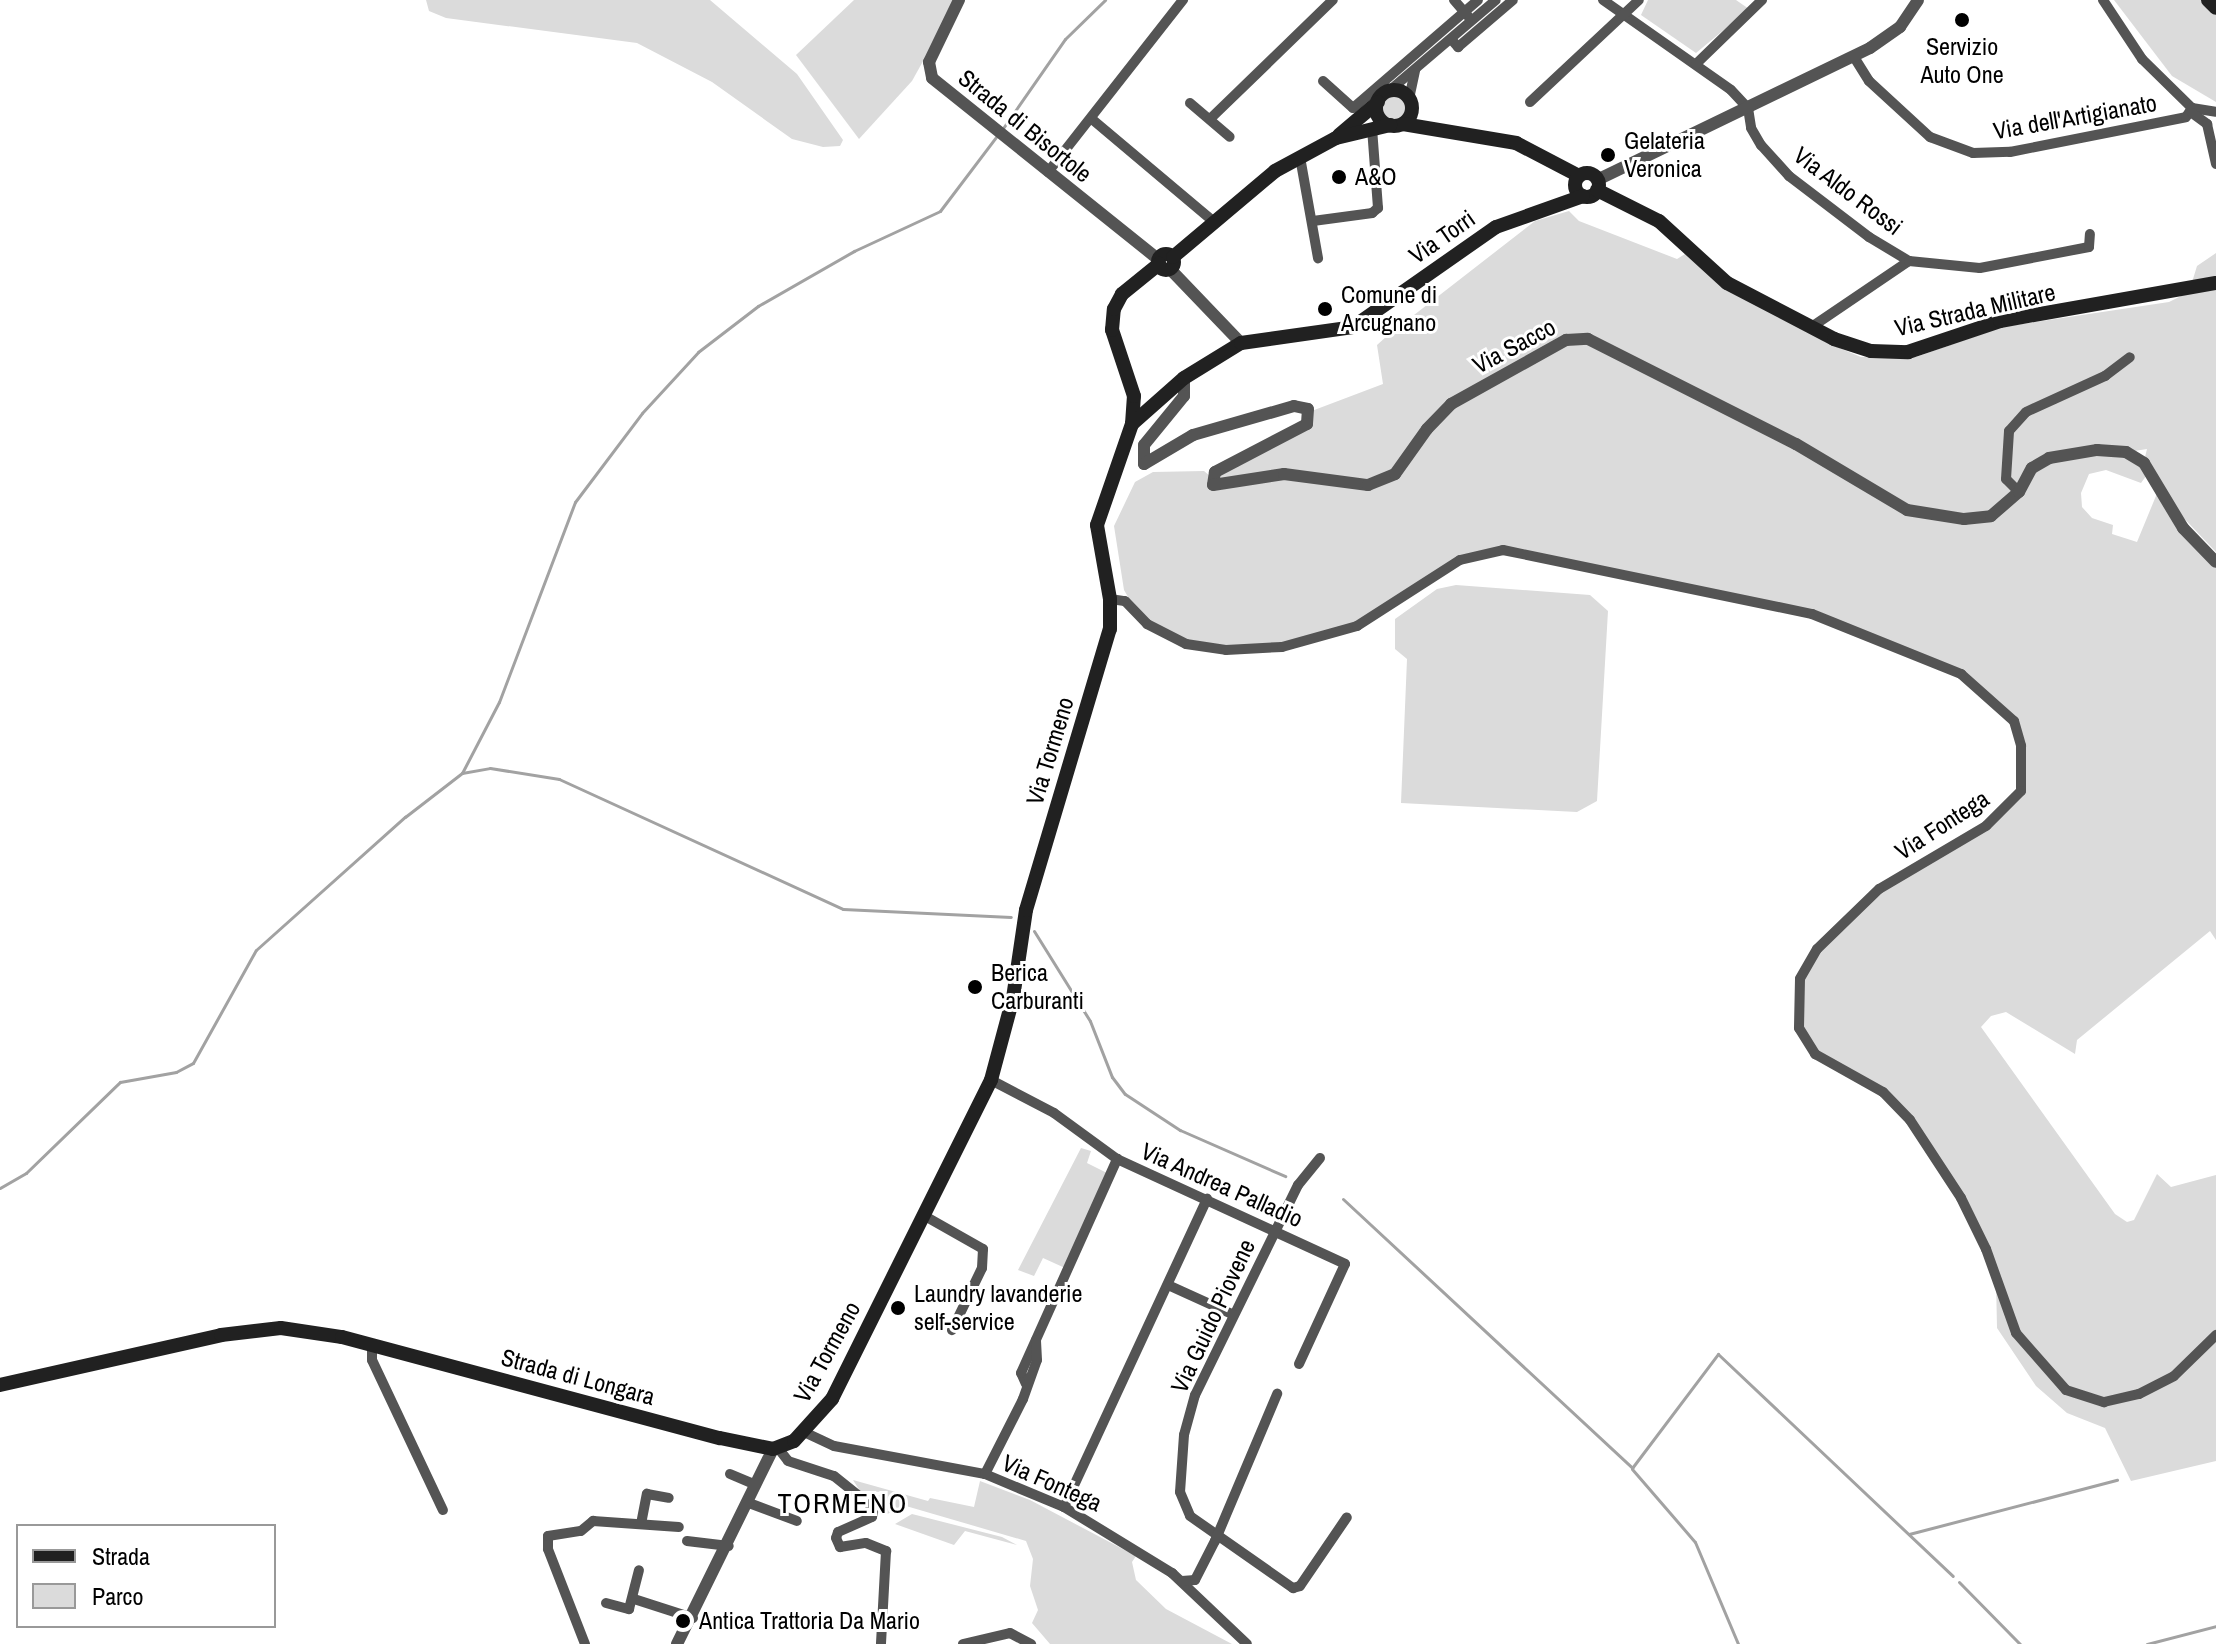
<!DOCTYPE html>
<style>
body{margin:0}
#map{position:relative;width:2216px;height:1644px;overflow:hidden;background:#fff;font-family:"Archivo Narrow",sans-serif}
div>[style]{position:absolute}
.green>*{inset:0;background:#dbdbdb}
.round{border-radius:50%}
.stream>*{height:3px;margin:-1.5px;padding:0 1.5px;transform-origin:1.5px;border-radius:1.5px;background:#a2a2a2}
.minor>*{height:10px;margin:-5px;padding:0 5px;transform-origin:5px;border-radius:5px;background:#545454}
.tertiary>*{height:12px;margin:-6px;padding:0 6px;transform-origin:6px;border-radius:6px;background:#545454}
.secondary>*{height:14px;margin:-7px;padding:0 7px;transform-origin:7px;border-radius:7px;background:#212121}
.secondary>.ring{margin:-7px;padding:0;box-sizing:content-box;background:none;border:14px solid #212121;border-radius:50%}
.dots>*{width:22px;height:22px;translate:-50% -50%;box-sizing:border-box;border:4px solid #fff;border-radius:50%}
span{translate:-50% -50%;white-space:nowrap;text-align:center;line-height:1.15;-webkit-text-stroke:6px #fff;paint-order:stroke}
.poi-label{font-size:24px;color:#000}
.left{translate:0 -50%;text-align:left}
.street-label{font-size:24px;color:#000}
.quarter-label{font-size:28px;color:#000;letter-spacing:2px}
.legend{position:absolute;left:16px;top:1524px;width:260px;height:104px;box-sizing:border-box;background:#fff;border:2px solid #999;margin:0;padding:10px 14px;list-style:none;font-size:24px;color:#000}
.legend li{display:flex;align-items:center;gap:16px;height:40px}
.legend b{width:40px;border:2px solid #999}
</style>
<div id="map">
<div class="green">
<i style="clip-path:polygon(426px 0,710px 0,797px 74px,843px 140px,840px 146px,823px 147px,792px 139px,712px 82px,637px 43px,446px 18px,429px 11px)"></i>
<i style="clip-path:polygon(854px 0,957px 0,912px 81px,859px 139px,796px 55px)"></i>
<i style="clip-path:polygon(1648px 0,1736px 0,1749px 9px,1696px 53px,1641px 15px)"></i>
<i style="clip-path:polygon(2114px 0,2216px 0,2216px 102px,2172px 76px)"></i>
<i class="round" style="left:1383px;top:96px;width:24px;height:24px"></i>
<i style="clip-path:polygon(1569px 211px,1579px 221px,1677px 259px,1685px 254px,1825px 342px,1861px 357px,1916px 357px,2002px 327px,2169px 302px,2189px 292px,2197px 266px,2216px 253px,2216px 552px,2178px 512px,2145px 457px,2147px 449px,2128px 452px,2149px 472px,2141px 483px,2106px 470px,2089px 474px,2081px 493px,2082px 507px,2092px 518px,2113px 525px,2112px 534px,2137px 542px,2158px 491px,2216px 563px,2216px 940px,2210px 931px,2077px 1040px,2075px 1054px,2006px 1012px,1991px 1016px,1981px 1027px,2115px 1214px,2127px 1222px,2134px 1220px,2157px 1174px,2171px 1187px,2216px 1175px,2216px 1461px,2131px 1481px,2105px 1428px,2067px 1413px,2036px 1386px,1997px 1328px,1996px 1280px,1945px 1168px,1883px 1092px,1805px 1043px,1796px 1002px,1808px 963px,1879px 889px,1962px 841px,2021px 791px,2014px 721px,1961px 674px,1812px 614px,1535px 556px,1479px 552px,1381px 614px,1309px 642px,1206px 648px,1163px 634px,1134px 607px,1124px 590px,1114px 526px,1135px 482px,1153px 472px,1204px 471px,1210px 476px,1307px 424px,1309px 412px,1383px 384px,1377px 345px,1387px 336px,1535px 221px)"></i>
<i style="clip-path:polygon(1456px 585px,1590px 595px,1608px 611px,1597px 801px,1577px 812px,1401px 803px,1407px 659px,1395px 649px,1395px 619px,1437px 589px)"></i>
<i style="clip-path:polygon(1081px 1148px,1091px 1151px,1087px 1163px,1109px 1174px,1065px 1268px,1043px 1258px,1034px 1276px,1018px 1270px)"></i>
<i style="clip-path:polygon(853px 1480px,928px 1501px,930px 1498px,974px 1507px,980px 1481px,1030px 1500px,1136px 1556px,1132px 1562px,1136px 1580px,1166px 1609px,1232px 1644px,1050px 1644px,1032px 1623px,1038px 1610px,1030px 1586px,1033px 1559px,1026px 1541px,906px 1506px,887px 1514px,874px 1499px,883px 1492px,860px 1491px)"></i>
<i style="clip-path:polygon(912px 1514px,1002px 1537px,1017px 1545px,965px 1531px,954px 1545px,895px 1524px)"></i>
</div>
<div class="stream">
<i style="left:1001px;top:131px;width:112px;rotate:-55.2deg"></i>
<i style="left:1065px;top:39px;width:56px;rotate:-44.3deg"></i>
<i style="left:462px;top:773px;width:28px;rotate:-10deg"></i>
<i style="left:490px;top:768px;width:70px;rotate:9.1deg"></i>
<i style="left:559px;top:779px;width:312px;rotate:24.6deg"></i>
<i style="left:843px;top:909px;width:168px;rotate:2.7deg"></i>
<i style="left:1034px;top:931px;width:106px;rotate:58.1deg"></i>
<i style="left:1090px;top:1021px;width:60px;rotate:68.6deg"></i>
<i style="left:1112px;top:1077px;width:21px;rotate:53deg"></i>
<i style="left:1125px;top:1094px;width:66px;rotate:33.2deg"></i>
<i style="left:1180px;top:1130px;width:115px;rotate:23.7deg"></i>
<i style="left:0;top:1188px;width:30px;rotate:-30deg"></i>
<i style="left:26px;top:1173px;width:131px;rotate:-44.1deg"></i>
<i style="left:120px;top:1082px;width:57px;rotate:-10.1deg"></i>
<i style="left:176px;top:1072px;width:19px;rotate:-28deg"></i>
<i style="left:193px;top:1063px;width:129px;rotate:-60.9deg"></i>
<i style="left:256px;top:950px;width:200px;rotate:-41.8deg"></i>
<i style="left:405px;top:817px;width:72px;rotate:-37.7deg"></i>
<i style="left:462px;top:773px;width:80px;rotate:-62.5deg"></i>
<i style="left:499px;top:702px;width:214px;rotate:-69.2deg"></i>
<i style="left:575px;top:502px;width:111px;rotate:-53deg"></i>
<i style="left:642px;top:413px;width:83px;rotate:-47.4deg"></i>
<i style="left:698px;top:352px;width:76px;rotate:-37.5deg"></i>
<i style="left:758px;top:306px;width:111px;rotate:-29.8deg"></i>
<i style="left:854px;top:251px;width:95px;rotate:-24.9deg"></i>
<i style="left:940px;top:211px;width:93px;rotate:-52.9deg"></i>
<i style="left:1343px;top:1199px;width:395px;rotate:42.9deg"></i>
<i style="left:1632px;top:1468px;width:143px;rotate:-53deg"></i>
<i style="left:1718px;top:1354px;width:323px;rotate:43.4deg"></i>
<i style="left:1632px;top:1469px;width:96px;rotate:49.2deg"></i>
<i style="left:1695px;top:1542px;width:111px;rotate:67.1deg"></i>
<i style="left:1909px;top:1534px;width:215px;rotate:-14.6deg"></i>
<i style="left:1959px;top:1582px;width:87px;rotate:45.5deg"></i>
<i style="left:2147px;top:1644px;width:71px;rotate:-14.6deg"></i>
</div>
<div class="minor">
<i style="left:1454px;top:0;width:21px;rotate:49deg"></i>
<i style="left:1603px;top:0;width:156px;rotate:35.1deg"></i>
<i style="left:1731px;top:90px;width:25px;rotate:47deg"></i>
<i style="left:1748px;top:108px;width:20px;rotate:81deg"></i>
<i style="left:1751px;top:128px;width:20px;rotate:60deg"></i>
<i style="left:1761px;top:145px;width:42px;rotate:47.9deg"></i>
<i style="left:1789px;top:176px;width:101px;rotate:37.3deg"></i>
<i style="left:1869px;top:237px;width:47px;rotate:31deg"></i>
<i style="left:2103px;top:0;width:71px;rotate:56.5deg"></i>
<i style="left:2142px;top:59px;width:70px;rotate:44.4deg"></i>
<i style="left:1451px;top:39px;width:11px;rotate:49deg"></i>
<i style="left:1458px;top:47px;width:72px;rotate:-40.5deg"></i>
<i style="left:1854px;top:57px;width:28px;rotate:58deg"></i>
<i style="left:1869px;top:81px;width:83px;rotate:42.6deg"></i>
<i style="left:1930px;top:137px;width:46px;rotate:20.4deg"></i>
<i style="left:1973px;top:153px;width:37px;rotate:-2deg"></i>
<i style="left:2010px;top:152px;width:179px;rotate:-11.2deg"></i>
<i style="left:2186px;top:117px;width:11px;rotate:-56deg"></i>
<i style="left:1696px;top:64px;width:92px;rotate:-44.1deg"></i>
<i style="left:1323px;top:81px;width:40px;rotate:42deg"></i>
<i style="left:1353px;top:108px;width:165px;rotate:-40.8deg"></i>
<i style="left:1389px;top:91px;width:140px;rotate:-40.4deg"></i>
<i style="left:1409px;top:99px;width:30px;rotate:-78deg"></i>
<i style="left:1530px;top:102px;width:149px;rotate:-43.1deg"></i>
<i style="left:1190px;top:103px;width:52px;rotate:40.4deg"></i>
<i style="left:2192px;top:108px;width:24px;rotate:9deg"></i>
<i style="left:2192px;top:113px;width:19px;rotate:36deg"></i>
<i style="left:2207px;top:124px;width:41px;rotate:77.3deg"></i>
<i style="left:1210px;top:119px;width:171px;rotate:-44.1deg"></i>
<i style="left:1093px;top:120px;width:157px;rotate:40.1deg"></i>
<i style="left:1300px;top:157px;width:103px;rotate:79.9deg"></i>
<i style="left:1048px;top:172px;width:219px;rotate:-51.9deg"></i>
<i style="left:1313px;top:221px;width:60px;rotate:-7.7deg"></i>
<i style="left:1372px;top:213px;width:8px;rotate:-40deg"></i>
<i style="left:1378px;top:208px;width:79px;rotate:-94.3deg"></i>
<i style="left:1813px;top:326px;width:116px;rotate:-34.1deg"></i>
<i style="left:1909px;top:261px;width:71px;rotate:5.6deg"></i>
<i style="left:1980px;top:268px;width:111px;rotate:-10.9deg"></i>
<i style="left:2089px;top:247px;width:13px;rotate:-86deg"></i>
<i style="left:2019px;top:492px;width:18px;rotate:-135deg"></i>
<i style="left:2006px;top:479px;width:48px;rotate:-86.4deg"></i>
<i style="left:2009px;top:431px;width:25px;rotate:-48deg"></i>
<i style="left:2026px;top:412px;width:87px;rotate:-24.5deg"></i>
<i style="left:2105px;top:376px;width:31px;rotate:-37deg"></i>
<i style="left:1110px;top:599px;width:15px;rotate:8deg"></i>
<i style="left:1125px;top:601px;width:32px;rotate:46deg"></i>
<i style="left:1147px;top:624px;width:44px;rotate:27.1deg"></i>
<i style="left:1186px;top:644px;width:40px;rotate:8.5deg"></i>
<i style="left:1226px;top:650px;width:56px;rotate:-3.1deg"></i>
<i style="left:1282px;top:647px;width:78px;rotate:-15.6deg"></i>
<i style="left:1357px;top:626px;width:122px;rotate:-32.7deg"></i>
<i style="left:1460px;top:560px;width:44px;rotate:-13.1deg"></i>
<i style="left:1503px;top:550px;width:316px;rotate:11.7deg"></i>
<i style="left:1812px;top:614px;width:161px;rotate:21.9deg"></i>
<i style="left:1961px;top:674px;width:71px;rotate:41.6deg"></i>
<i style="left:2014px;top:721px;width:26px;rotate:74deg"></i>
<i style="left:2021px;top:746px;width:45px;rotate:90deg"></i>
<i style="left:2021px;top:791px;width:49px;rotate:135deg"></i>
<i style="left:1986px;top:826px;width:124px;rotate:149.5deg"></i>
<i style="left:1879px;top:889px;width:86px;rotate:135.9deg"></i>
<i style="left:1817px;top:949px;width:34px;rotate:120deg"></i>
<i style="left:1800px;top:979px;width:49px;rotate:91.2deg"></i>
<i style="left:1799px;top:1028px;width:31px;rotate:58deg"></i>
<i style="left:1815px;top:1054px;width:78px;rotate:29.2deg"></i>
<i style="left:1883px;top:1092px;width:39px;rotate:46deg"></i>
<i style="left:1910px;top:1120px;width:93px;rotate:56.8deg"></i>
<i style="left:1961px;top:1198px;width:57px;rotate:63.9deg"></i>
<i style="left:1986px;top:1249px;width:89px;rotate:70.3deg"></i>
<i style="left:2016px;top:1333px;width:76px;rotate:48.7deg"></i>
<i style="left:2066px;top:1390px;width:40px;rotate:18deg"></i>
<i style="left:2104px;top:1402px;width:36px;rotate:-13deg"></i>
<i style="left:2139px;top:1394px;width:39px;rotate:-27deg"></i>
<i style="left:2174px;top:1376px;width:59px;rotate:-44.3deg"></i>
<i style="left:991px;top:1080px;width:71px;rotate:27.6deg"></i>
<i style="left:1054px;top:1113px;width:78px;rotate:36.1deg"></i>
<i style="left:1117px;top:1159px;width:251px;rotate:24.7deg"></i>
<i style="left:1345px;top:1264px;width:110px;rotate:114.7deg"></i>
<i style="left:1320px;top:1158px;width:35px;rotate:129deg"></i>
<i style="left:1298px;top:1185px;width:234px;rotate:116.1deg"></i>
<i style="left:1195px;top:1395px;width:41px;rotate:105.4deg"></i>
<i style="left:1184px;top:1435px;width:57px;rotate:94deg"></i>
<i style="left:1180px;top:1492px;width:26px;rotate:67deg"></i>
<i style="left:1190px;top:1516px;width:126px;rotate:35deg"></i>
<i style="left:1293px;top:1588px;width:7px;rotate:-16deg"></i>
<i style="left:1300px;top:1586px;width:83px;rotate:-55.7deg"></i>
<i style="left:923px;top:1215px;width:69px;rotate:29.5deg"></i>
<i style="left:983px;top:1249px;width:19px;rotate:93deg"></i>
<i style="left:982px;top:1268px;width:69px;rotate:115.8deg"></i>
<i style="left:1168px;top:1285px;width:72px;rotate:24.4deg"></i>
<i style="left:372px;top:1345px;width:15px;rotate:90deg"></i>
<i style="left:372px;top:1360px;width:166px;rotate:64.7deg"></i>
<i style="left:1026px;top:1384px;width:12px;rotate:-114deg"></i>
<i style="left:1021px;top:1373px;width:235px;rotate:-65.8deg"></i>
<i style="left:804px;top:1432px;width:33px;rotate:25deg"></i>
<i style="left:834px;top:1446px;width:154px;rotate:10.5deg"></i>
<i style="left:985px;top:1474px;width:86px;rotate:22.7deg"></i>
<i style="left:1064px;top:1507px;width:127px;rotate:31.4deg"></i>
<i style="left:1172px;top:1573px;width:103px;rotate:43.4deg"></i>
<i style="left:778px;top:1448px;width:16px;rotate:52deg"></i>
<i style="left:788px;top:1461px;width:48px;rotate:18.1deg"></i>
<i style="left:834px;top:1476px;width:51px;rotate:38.7deg"></i>
<i style="left:874px;top:1508px;width:9px;rotate:103deg"></i>
<i style="left:872px;top:1517px;width:37px;rotate:156deg"></i>
<i style="left:838px;top:1532px;width:6px;rotate:108deg"></i>
<i style="left:836px;top:1538px;width:10px;rotate:66deg"></i>
<i style="left:840px;top:1547px;width:26px;rotate:-9deg"></i>
<i style="left:866px;top:1543px;width:22px;rotate:22deg"></i>
<i style="left:886px;top:1551px;width:93px;rotate:93.1deg"></i>
<i style="left:730px;top:1474px;width:28px;rotate:23deg"></i>
<i style="left:985px;top:1474px;width:84px;rotate:-63.1deg"></i>
<i style="left:1023px;top:1399px;width:41px;rotate:-70.3deg"></i>
<i style="left:1037px;top:1360px;width:20px;rotate:-93deg"></i>
<i style="left:749px;top:1503px;width:51px;rotate:20.6deg"></i>
<i style="left:1064px;top:1507px;width:340px;rotate:-65.1deg"></i>
<i style="left:641px;top:1524px;width:31px;rotate:-79deg"></i>
<i style="left:647px;top:1494px;width:22px;rotate:10deg"></i>
<i style="left:687px;top:1541px;width:42px;rotate:6.8deg"></i>
<i style="left:1182px;top:1581px;width:13px;rotate:-4deg"></i>
<i style="left:1195px;top:1580px;width:44px;rotate:-62.9deg"></i>
<i style="left:1215px;top:1541px;width:160px;rotate:-67.1deg"></i>
<i style="left:634px;top:1599px;width:62px;rotate:17.9deg"></i>
<i style="left:606px;top:1603px;width:24px;rotate:15deg"></i>
<i style="left:629px;top:1609px;width:40px;rotate:-75.6deg"></i>
<i style="left:585px;top:1644px;width:102px;rotate:-111.3deg"></i>
<i style="left:548px;top:1549px;width:13px;rotate:-90deg"></i>
<i style="left:548px;top:1536px;width:33px;rotate:-9deg"></i>
<i style="left:581px;top:1531px;width:16px;rotate:-40deg"></i>
<i style="left:593px;top:1521px;width:86px;rotate:4deg"></i>
<i style="left:963px;top:1644px;width:48px;rotate:-13.2deg"></i>
<i style="left:1010px;top:1633px;width:24px;rotate:28deg"></i>
</div>
<div class="tertiary">
<i style="left:959px;top:0;width:69px;rotate:115.8deg"></i>
<i style="left:929px;top:62px;width:16px;rotate:79deg"></i>
<i style="left:932px;top:78px;width:291px;rotate:38.7deg"></i>
<i style="left:1597px;top:180px;width:303px;rotate:-25.8deg"></i>
<i style="left:1870px;top:48px;width:37px;rotate:-35deg"></i>
<i style="left:1900px;top:27px;width:32px;rotate:-56deg"></i>
<i style="left:1170px;top:269px;width:103px;rotate:46.2deg"></i>
<i style="left:1184px;top:378px;width:18px;rotate:90deg"></i>
<i style="left:1184px;top:396px;width:63px;rotate:129.2deg"></i>
<i style="left:1144px;top:445px;width:19px;rotate:90deg"></i>
<i style="left:1144px;top:464px;width:57px;rotate:-30.6deg"></i>
<i style="left:1193px;top:435px;width:105px;rotate:-16deg"></i>
<i style="left:1294px;top:406px;width:14px;rotate:12deg"></i>
<i style="left:1308px;top:409px;width:15px;rotate:94deg"></i>
<i style="left:1307px;top:424px;width:104px;rotate:152.4deg"></i>
<i style="left:1215px;top:472px;width:13px;rotate:99deg"></i>
<i style="left:1213px;top:485px;width:72px;rotate:-8.8deg"></i>
<i style="left:1284px;top:474px;width:85px;rotate:7.5deg"></i>
<i style="left:1368px;top:485px;width:29px;rotate:-22deg"></i>
<i style="left:1395px;top:474px;width:55px;rotate:-54.6deg"></i>
<i style="left:1427px;top:429px;width:35px;rotate:-46deg"></i>
<i style="left:1451px;top:404px;width:132px;rotate:-29.1deg"></i>
<i style="left:1566px;top:340px;width:22px;rotate:-3deg"></i>
<i style="left:1588px;top:339px;width:233px;rotate:26.8deg"></i>
<i style="left:1796px;top:444px;width:129px;rotate:30.7deg"></i>
<i style="left:1907px;top:510px;width:58px;rotate:9deg"></i>
<i style="left:1964px;top:519px;width:27px;rotate:-6deg"></i>
<i style="left:1991px;top:516px;width:37px;rotate:-41deg"></i>
<i style="left:2019px;top:492px;width:27px;rotate:-62deg"></i>
<i style="left:2032px;top:468px;width:20px;rotate:-30deg"></i>
<i style="left:2049px;top:458px;width:49px;rotate:-9.5deg"></i>
<i style="left:2097px;top:450px;width:29px;rotate:4deg"></i>
<i style="left:2126px;top:452px;width:21px;rotate:31deg"></i>
<i style="left:2144px;top:463px;width:76px;rotate:59deg"></i>
<i style="left:2183px;top:528px;width:47px;rotate:45.9deg"></i>
<i style="left:677px;top:1644px;width:217px;rotate:-63.8deg"></i>
</div>
<div class="secondary">
<i style="left:2208px;top:0;width:11px;rotate:45deg"></i>
<i class="ring" style="left:1376px;top:90px;width:22px;height:22px"></i>
<i style="left:1403px;top:124px;width:115px;rotate:9.5deg"></i>
<i style="left:1516px;top:143px;width:71px;rotate:27.6deg"></i>
<i style="left:1339px;top:135px;width:51px;rotate:-40.2deg"></i>
<i class="ring" style="left:1575px;top:173px;width:10px;height:10px"></i>
<i style="left:1597px;top:190px;width:69px;rotate:26.6deg"></i>
<i style="left:1659px;top:221px;width:92px;rotate:42.4deg"></i>
<i style="left:1727px;top:283px;width:121px;rotate:27.6deg"></i>
<i style="left:1834px;top:339px;width:39px;rotate:18deg"></i>
<i style="left:1871px;top:351px;width:37px;rotate:2deg"></i>
<i style="left:1908px;top:352px;width:97px;rotate:-18.6deg"></i>
<i style="left:2000px;top:321px;width:219px;rotate:-10deg"></i>
<i class="ring" style="left:1158px;top:254px;width:2px;height:2px"></i>
<i style="left:1173px;top:257px;width:133px;rotate:-40.1deg"></i>
<i style="left:1275px;top:171px;width:69px;rotate:-28.4deg"></i>
<i style="left:1336px;top:138px;width:56px;rotate:-13.5deg"></i>
<i style="left:1132px;top:424px;width:28px;rotate:-86deg"></i>
<i style="left:1134px;top:396px;width:70px;rotate:-108.4deg"></i>
<i style="left:1112px;top:330px;width:21px;rotate:-85deg"></i>
<i style="left:1114px;top:309px;width:17px;rotate:-62deg"></i>
<i style="left:1122px;top:294px;width:48px;rotate:-39deg"></i>
<i style="left:0;top:1385px;width:227px;rotate:-12.7deg"></i>
<i style="left:221px;top:1335px;width:60px;rotate:-6.7deg"></i>
<i style="left:281px;top:1328px;width:62px;rotate:8.4deg"></i>
<i style="left:342px;top:1337px;width:391px;rotate:15deg"></i>
<i style="left:720px;top:1438px;width:54px;rotate:11.7deg"></i>
<i style="left:773px;top:1449px;width:22px;rotate:-21deg"></i>
<i style="left:794px;top:1441px;width:57px;rotate:-47.9deg"></i>
<i style="left:832px;top:1399px;width:356px;rotate:-63.5deg"></i>
<i style="left:991px;top:1080px;width:85px;rotate:-75deg"></i>
<i style="left:1013px;top:998px;width:89px;rotate:-81.6deg"></i>
<i style="left:1026px;top:910px;width:293px;rotate:-73.4deg"></i>
<i style="left:1110px;top:629px;width:30px;rotate:-90deg"></i>
<i style="left:1110px;top:599px;width:75px;rotate:-100deg"></i>
<i style="left:1097px;top:525px;width:107px;rotate:-70.9deg"></i>
<i style="left:1132px;top:424px;width:69px;rotate:-41.5deg"></i>
<i style="left:1184px;top:378px;width:67px;rotate:-31.6deg"></i>
<i style="left:1241px;top:343px;width:113px;rotate:-8.1deg"></i>
<i style="left:1353px;top:327px;width:174px;rotate:-35deg"></i>
<i style="left:1496px;top:227px;width:92px;rotate:-19.6deg"></i>
</div>
<div class="dots">
<i style="left:1962px;top:20px;background:#000"></i>
<i style="left:1608px;top:155px;background:#000"></i>
<i style="left:1339px;top:177px;background:#000"></i>
<i style="left:1325px;top:309px;background:#000"></i>
<i style="left:975px;top:987px;background:#000"></i>
<i style="left:898px;top:1308px;background:#000"></i>
<i style="left:683px;top:1621px;background:#000"></i>
</div>
<div class="poi-label">
<span style="left:1962px;top:61px">Servizio<br>Auto One</span>
<span class="left" style="left:1624px;top:155px">Gelateria<br>Veronica</span>
<span class="left" style="left:1355px;top:177px">A&amp;O</span>
<span class="left" style="left:1341px;top:309px">Comune di<br>Arcugnano</span>
<span class="left" style="left:991px;top:987px">Berica<br>Carburanti</span>
<span class="left" style="left:914px;top:1308px">Laundry lavanderie<br>self-service</span>
<span class="left" style="left:699px;top:1621px">Antica Trattoria Da Mario</span>
</div>
<div class="street-label">
<span style="left:2075px;top:117px;rotate:-10deg">Via dell'Artigianato</span>
<span style="left:1025px;top:126px;rotate:39deg">Strada di Bisortole</span>
<span style="left:1848px;top:191px;rotate:37deg">Via Aldo Rossi</span>
<span style="left:1442px;top:237px;rotate:-35deg">Via Torri</span>
<span style="left:1975px;top:310px;rotate:-13deg">Via Strada Militare</span>
<span style="left:1514px;top:346px;rotate:-28deg">Via Sacco</span>
<span style="left:1050px;top:751px;rotate:-73deg">Via Tormeno</span>
<span style="left:1942px;top:825px;rotate:-33deg">Via Fontega</span>
<span style="left:1222px;top:1185px;rotate:24deg">Via Andrea Palladio</span>
<span style="left:1213px;top:1316px;rotate:-65deg">Via Guido Piovene</span>
<span style="left:827px;top:1352px;rotate:-61deg">Via Tormeno</span>
<span style="left:578px;top:1377px;rotate:15deg">Strada di Longara</span>
<span style="left:1052px;top:1483px;rotate:24deg">Via Fontega</span>
</div>
<div class="quarter-label">
<span style="left:843px;top:1503px">TORMENO</span>
</div>
<ul class="legend">
<li><b style="height:10px;background:#212121"></b>Strada</li>
<li><b style="height:22px;background:#dbdbdb"></b>Parco</li>
</ul>
</div>
